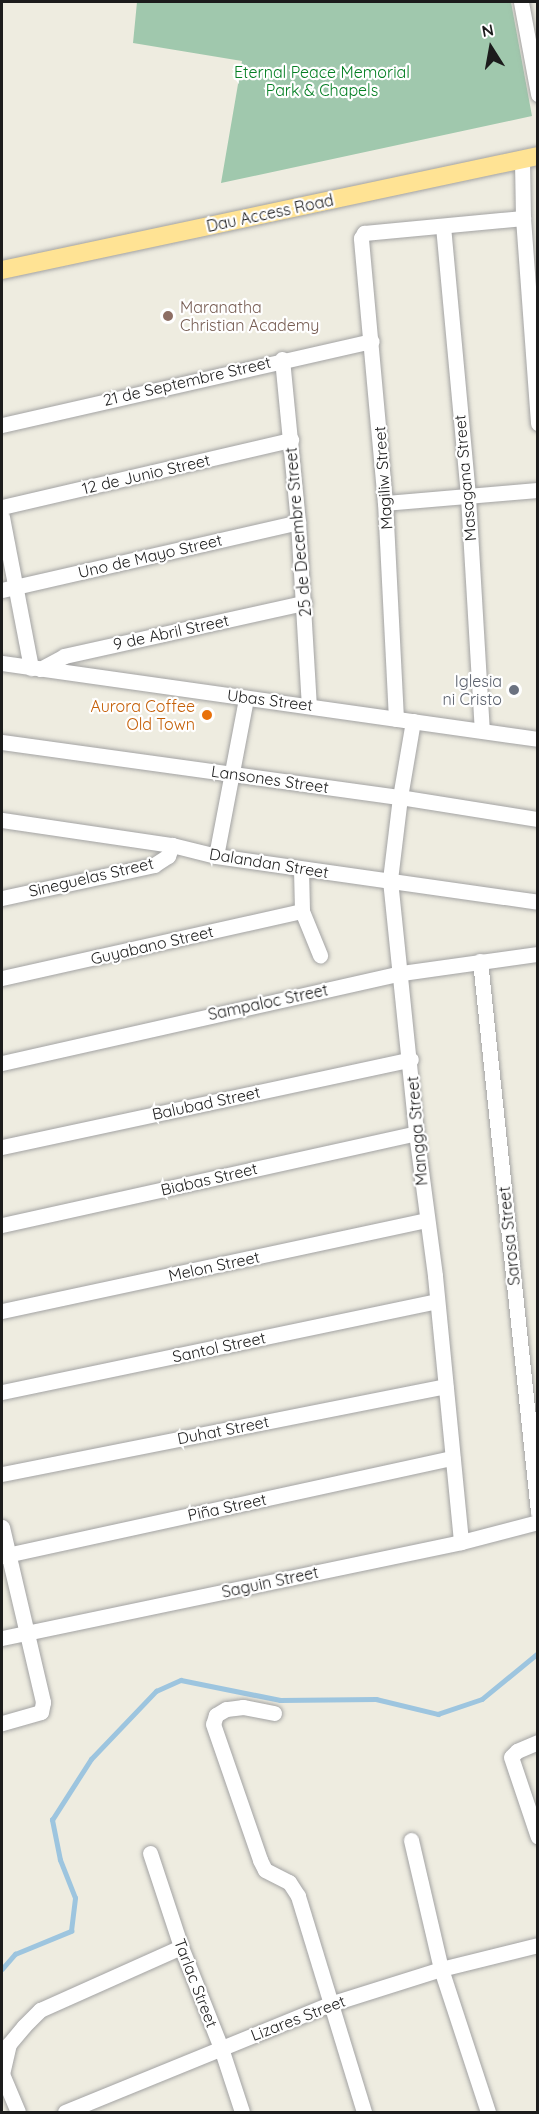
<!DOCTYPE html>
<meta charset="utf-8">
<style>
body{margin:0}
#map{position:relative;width:539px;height:2114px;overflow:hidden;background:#eeece0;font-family:Quicksand,sans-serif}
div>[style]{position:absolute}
.cemetery>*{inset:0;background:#a0c8ad}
.stream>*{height:4.5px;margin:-2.25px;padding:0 2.25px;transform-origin:2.25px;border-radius:2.25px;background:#9dc5df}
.roads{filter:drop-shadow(0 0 2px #a3a3a3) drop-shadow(0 0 2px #a3a3a3)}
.minor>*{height:15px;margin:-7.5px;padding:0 7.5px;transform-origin:7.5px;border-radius:7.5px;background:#fff}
.major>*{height:18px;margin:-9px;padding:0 9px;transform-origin:9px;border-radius:9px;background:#ffe394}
.dots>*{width:16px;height:16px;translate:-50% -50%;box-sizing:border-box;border:3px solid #fff;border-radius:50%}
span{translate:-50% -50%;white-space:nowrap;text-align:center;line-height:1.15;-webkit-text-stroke:4.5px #fff;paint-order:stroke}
.park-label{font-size:16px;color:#047f23}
.street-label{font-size:16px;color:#1c1c1c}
.education-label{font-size:16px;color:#785e54}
.left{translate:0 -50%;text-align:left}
.worship-label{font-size:16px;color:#5b616d}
.right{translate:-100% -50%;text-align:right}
.food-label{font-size:16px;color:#c56008}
.frame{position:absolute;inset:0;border:3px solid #1c1c1c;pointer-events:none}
.north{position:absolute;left:461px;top:18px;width:60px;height:60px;-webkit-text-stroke:4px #fff;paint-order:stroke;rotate:349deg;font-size:16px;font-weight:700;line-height:24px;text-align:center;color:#1c1c1c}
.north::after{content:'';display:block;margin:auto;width:21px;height:27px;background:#1c1c1c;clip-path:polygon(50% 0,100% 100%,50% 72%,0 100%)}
</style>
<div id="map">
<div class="cemetery">
<i style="clip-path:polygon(137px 2px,511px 2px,532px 116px,221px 183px,242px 61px,133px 43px)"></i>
</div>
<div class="stream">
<i style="left:2px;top:1969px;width:20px;rotate:-49deg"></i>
<i style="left:15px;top:1954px;width:61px;rotate:-22.3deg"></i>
<i style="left:71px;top:1931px;width:33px;rotate:-83deg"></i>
<i style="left:75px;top:1898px;width:41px;rotate:-111.5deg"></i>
<i style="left:60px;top:1860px;width:41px;rotate:-101.3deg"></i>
<i style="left:52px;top:1820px;width:72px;rotate:-57.4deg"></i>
<i style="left:91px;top:1759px;width:94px;rotate:-46.3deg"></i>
<i style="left:156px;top:1691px;width:27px;rotate:-24deg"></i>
<i style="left:181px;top:1680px;width:101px;rotate:11.4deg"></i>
<i style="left:280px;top:1700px;width:96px;rotate:-0.6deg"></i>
<i style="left:376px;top:1699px;width:64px;rotate:13.6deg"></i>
<i style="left:438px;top:1714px;width:46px;rotate:-18.8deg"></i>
<i style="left:482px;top:1699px;width:72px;rotate:-39.4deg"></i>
</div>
<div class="roads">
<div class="minor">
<i style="left:521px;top:2px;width:94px;rotate:79.5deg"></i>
<i style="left:522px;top:160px;width:58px;rotate:89deg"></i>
<i style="left:523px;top:218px;width:206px;rotate:85.8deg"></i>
<i style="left:443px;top:226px;width:272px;rotate:84.7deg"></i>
<i style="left:468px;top:497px;width:233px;rotate:86.6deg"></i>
<i style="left:282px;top:359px;width:164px;rotate:84.4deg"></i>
<i style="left:298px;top:522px;width:183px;rotate:86.6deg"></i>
<i style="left:2px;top:425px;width:379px;rotate:-12.8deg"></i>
<i style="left:385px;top:503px;width:154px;rotate:-4.9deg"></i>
<i style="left:2px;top:507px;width:297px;rotate:-13.1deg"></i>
<i style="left:2px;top:517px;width:154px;rotate:79.1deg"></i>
<i style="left:2px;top:590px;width:304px;rotate:-12.9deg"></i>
<i style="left:2px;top:663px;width:541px;rotate:8.07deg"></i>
<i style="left:40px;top:669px;width:27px;rotate:-28deg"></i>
<i style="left:64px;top:656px;width:246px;rotate:-12.5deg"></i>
<i style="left:396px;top:719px;width:216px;rotate:-92.9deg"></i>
<i style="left:385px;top:503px;width:266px;rotate:-95.2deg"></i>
<i style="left:361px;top:238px;width:6px;rotate:-59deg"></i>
<i style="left:364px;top:233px;width:160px;rotate:-5.4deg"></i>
<i style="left:413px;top:721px;width:77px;rotate:99.7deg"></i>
<i style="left:400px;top:797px;width:84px;rotate:96.9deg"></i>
<i style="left:390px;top:880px;width:254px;rotate:84.1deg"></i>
<i style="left:416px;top:1133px;width:144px;rotate:82.4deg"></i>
<i style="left:435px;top:1276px;width:267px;rotate:84.4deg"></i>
<i style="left:2px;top:742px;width:402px;rotate:7.9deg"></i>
<i style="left:400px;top:797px;width:140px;rotate:9.1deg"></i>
<i style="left:2px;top:820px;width:172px;rotate:8.4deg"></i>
<i style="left:172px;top:845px;width:45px;rotate:14deg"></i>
<i style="left:216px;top:856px;width:325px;rotate:8.1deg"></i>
<i style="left:216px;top:856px;width:161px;rotate:-79.2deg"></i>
<i style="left:301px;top:869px;width:42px;rotate:88.6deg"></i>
<i style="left:302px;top:911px;width:48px;rotate:67.8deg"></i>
<i style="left:2px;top:898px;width:156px;rotate:-12.2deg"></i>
<i style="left:154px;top:865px;width:17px;rotate:-33deg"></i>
<i style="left:168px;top:856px;width:12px;rotate:-70deg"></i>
<i style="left:480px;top:961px;width:554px;rotate:83.99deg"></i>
<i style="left:2px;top:978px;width:307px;rotate:-12.6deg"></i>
<i style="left:2px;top:1063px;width:410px;rotate:-12.7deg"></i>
<i style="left:402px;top:973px;width:137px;rotate:-8deg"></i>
<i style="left:2px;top:1147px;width:418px;rotate:-12.1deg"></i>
<i style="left:2px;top:1225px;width:424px;rotate:-12.5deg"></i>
<i style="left:2px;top:1311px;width:434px;rotate:-12.1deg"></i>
<i style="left:2px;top:1392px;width:444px;rotate:-11.8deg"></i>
<i style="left:2px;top:1474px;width:452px;rotate:-11.2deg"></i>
<i style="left:2px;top:1527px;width:180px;rotate:76.8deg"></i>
<i style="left:43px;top:1702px;width:10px;rotate:101deg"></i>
<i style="left:41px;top:1712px;width:41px;rotate:164.2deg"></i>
<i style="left:2px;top:1556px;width:461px;rotate:-12.3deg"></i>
<i style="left:2px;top:1638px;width:469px;rotate:-11.8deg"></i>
<i style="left:461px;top:1542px;width:80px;rotate:-14.6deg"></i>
<i style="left:274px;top:1713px;width:32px;rotate:-169deg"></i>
<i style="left:243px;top:1707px;width:17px;rotate:173deg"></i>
<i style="left:226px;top:1709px;width:12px;rotate:149deg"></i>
<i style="left:216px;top:1715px;width:9px;rotate:108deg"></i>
<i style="left:213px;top:1724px;width:144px;rotate:70.9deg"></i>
<i style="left:260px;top:1860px;width:11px;rotate:63deg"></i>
<i style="left:265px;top:1870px;width:27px;rotate:27deg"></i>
<i style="left:289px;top:1882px;width:17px;rotate:57deg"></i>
<i style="left:298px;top:1896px;width:226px;rotate:73deg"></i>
<i style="left:538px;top:1742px;width:23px;rotate:157deg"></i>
<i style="left:517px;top:1751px;width:8px;rotate:135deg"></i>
<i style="left:511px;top:1757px;width:84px;rotate:71.4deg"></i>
<i style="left:411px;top:1840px;width:132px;rotate:76.9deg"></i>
<i style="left:441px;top:1969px;width:151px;rotate:71.8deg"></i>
<i style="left:150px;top:1853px;width:99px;rotate:71.7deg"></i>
<i style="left:181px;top:1947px;width:109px;rotate:68.4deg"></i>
<i style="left:221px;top:2048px;width:67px;rotate:71.8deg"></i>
<i style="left:18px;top:2112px;width:41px;rotate:-112.8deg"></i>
<i style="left:2px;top:2074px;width:31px;rotate:-77deg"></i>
<i style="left:9px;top:2044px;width:23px;rotate:-50deg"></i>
<i style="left:24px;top:2026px;width:23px;rotate:-45deg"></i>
<i style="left:40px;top:2010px;width:154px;rotate:-24.1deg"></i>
<i style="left:65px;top:2112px;width:286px;rotate:-22.2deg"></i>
<i style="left:330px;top:2004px;width:116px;rotate:-17.5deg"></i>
<i style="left:441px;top:1969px;width:100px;rotate:-13.9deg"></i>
</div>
<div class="major">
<i style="left:2px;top:270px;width:548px;rotate:-12.01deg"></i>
</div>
</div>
<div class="dots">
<i style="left:168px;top:316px;background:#8d6e63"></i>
<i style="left:514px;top:690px;background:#6b7280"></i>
<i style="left:207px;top:715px;background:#e8710a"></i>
</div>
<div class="park-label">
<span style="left:322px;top:81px">Eternal Peace Memorial<br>Park &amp; Chapels</span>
</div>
<div class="street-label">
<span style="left:270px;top:213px;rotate:-12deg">Dau Access Road</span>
<span style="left:187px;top:381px;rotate:-13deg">21 de Septembre Street</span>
<span style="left:146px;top:474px;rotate:-13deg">12 de Junio Street</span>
<span style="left:383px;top:478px;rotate:-94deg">Magiliw Street</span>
<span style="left:465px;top:478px;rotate:-95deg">Masagana Street</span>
<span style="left:298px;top:532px;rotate:-95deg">25 de Decembre Street</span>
<span style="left:150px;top:556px;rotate:-13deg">Uno de Mayo Street</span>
<span style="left:171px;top:632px;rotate:-12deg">9 de Abril Street</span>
<span style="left:270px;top:700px;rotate:7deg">Ubas Street</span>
<span style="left:270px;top:779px;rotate:8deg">Lansones Street</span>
<span style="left:269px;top:863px;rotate:9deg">Dalandan Street</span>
<span style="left:91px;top:877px;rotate:-13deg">Sineguelas Street</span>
<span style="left:152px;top:945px;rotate:-13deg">Guyabano Street</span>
<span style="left:268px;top:1002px;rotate:-12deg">Sampaloc Street</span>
<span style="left:206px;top:1103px;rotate:-12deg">Balubad Street</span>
<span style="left:417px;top:1131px;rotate:-95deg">Mangga Street</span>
<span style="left:209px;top:1179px;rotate:-13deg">Biabas Street</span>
<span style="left:509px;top:1236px;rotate:-96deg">Sarosa Street</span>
<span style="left:214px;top:1266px;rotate:-12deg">Melon Street</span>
<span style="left:219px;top:1347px;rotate:-12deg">Santol Street</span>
<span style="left:223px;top:1430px;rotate:-11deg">Duhat Street</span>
<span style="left:227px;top:1507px;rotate:-12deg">Piña Street</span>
<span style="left:270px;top:1582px;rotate:-12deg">Saguin Street</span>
<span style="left:196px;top:1983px;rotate:69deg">Tarlac Street</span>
<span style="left:298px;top:2018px;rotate:-21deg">Lizares Street</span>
</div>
<div class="education-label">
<span class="left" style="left:180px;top:316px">Maranatha<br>Christian Academy</span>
</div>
<div class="worship-label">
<span class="right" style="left:502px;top:690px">Iglesia<br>ni Cristo</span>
</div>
<div class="food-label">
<span class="right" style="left:195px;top:715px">Aurora Coffee<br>Old Town</span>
</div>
<div class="frame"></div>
<div class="north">N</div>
</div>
